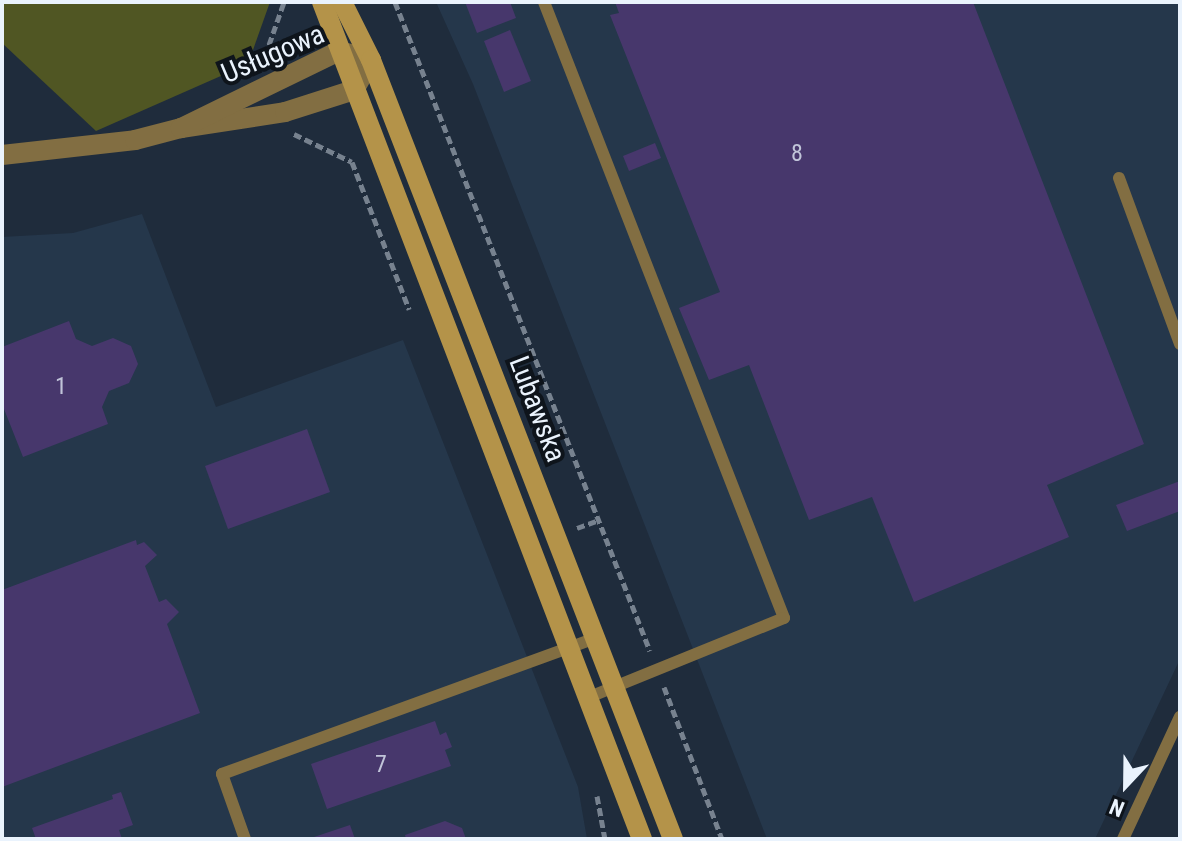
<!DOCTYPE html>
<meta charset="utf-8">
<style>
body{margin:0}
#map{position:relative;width:1182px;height:841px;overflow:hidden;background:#1f2c3c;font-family:"Roboto Condensed",sans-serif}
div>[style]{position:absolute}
.built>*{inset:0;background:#25374b}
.green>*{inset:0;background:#505623}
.building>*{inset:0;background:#47376c}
.path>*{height:5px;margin-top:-2.5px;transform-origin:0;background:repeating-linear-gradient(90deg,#77828f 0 8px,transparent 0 12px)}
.lane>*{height:12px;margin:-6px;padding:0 6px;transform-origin:6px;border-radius:6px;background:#826e42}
.street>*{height:20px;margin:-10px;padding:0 10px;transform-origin:10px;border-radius:10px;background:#826e42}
.secondary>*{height:20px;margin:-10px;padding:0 10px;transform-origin:10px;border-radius:10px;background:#b49349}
span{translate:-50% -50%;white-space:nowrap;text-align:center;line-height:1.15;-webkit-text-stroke:8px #0e141b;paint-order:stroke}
.number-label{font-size:24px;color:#c1c4d9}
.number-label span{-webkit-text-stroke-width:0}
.street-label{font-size:28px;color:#eaf3fd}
.frame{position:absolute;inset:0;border:4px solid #eaf3fd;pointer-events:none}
.north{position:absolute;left:1086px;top:745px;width:80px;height:80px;-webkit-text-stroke:6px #0e141b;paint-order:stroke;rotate:202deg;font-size:22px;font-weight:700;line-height:32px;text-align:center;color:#eaf3fd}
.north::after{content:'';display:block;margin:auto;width:28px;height:36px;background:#eaf3fd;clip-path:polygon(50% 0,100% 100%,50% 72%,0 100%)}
</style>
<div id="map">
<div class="built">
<i style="clip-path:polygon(436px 2px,1180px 2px,1180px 659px,1095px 839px,767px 839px,473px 84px)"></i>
<i style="clip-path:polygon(142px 214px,216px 407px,403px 340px,578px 787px,587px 839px,2px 839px,2px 237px,73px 233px)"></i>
</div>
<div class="green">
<i style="clip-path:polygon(2px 2px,270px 2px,248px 64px,96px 131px,2px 43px)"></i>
</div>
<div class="building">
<i style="clip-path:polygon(465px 2px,510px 2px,516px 18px,477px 33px)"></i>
<i style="clip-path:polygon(615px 2px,973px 2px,1144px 444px,1047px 485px,1069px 537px,914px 602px,872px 497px,809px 520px,749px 365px,709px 380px,679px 308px,720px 292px,610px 15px,619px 13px)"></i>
<i style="clip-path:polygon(510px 30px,531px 81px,504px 92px,484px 41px)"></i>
<i style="clip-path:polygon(655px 143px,661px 158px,629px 171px,623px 156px)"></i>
<i style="clip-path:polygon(69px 321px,76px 339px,92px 346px,113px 338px,131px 346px,138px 364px,129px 383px,109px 391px,102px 407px,108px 424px,23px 457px,2px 404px,2px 347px)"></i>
<i style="clip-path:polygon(307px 429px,330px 492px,228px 529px,205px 466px)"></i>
<i style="clip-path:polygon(1180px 481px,1180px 511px,1127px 531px,1116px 505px)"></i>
<i style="clip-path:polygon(136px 540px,137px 545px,144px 542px,157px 555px,145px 566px,159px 602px,166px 599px,179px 612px,167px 624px,200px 713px,2px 787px,2px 590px)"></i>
<i style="clip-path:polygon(435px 721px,440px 735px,446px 732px,452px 747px,445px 750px,451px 766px,327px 809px,311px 764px)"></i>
<i style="clip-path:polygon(121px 792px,133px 825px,119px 830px,122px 839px,36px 839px,32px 828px,113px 799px,112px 795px)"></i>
<i style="clip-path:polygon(445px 821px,462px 828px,466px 839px,406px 839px,405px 835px)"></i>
<i style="clip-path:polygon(350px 825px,355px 839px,311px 839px,311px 838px)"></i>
</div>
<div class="path">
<i style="left:395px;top:2px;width:697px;rotate:68.55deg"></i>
<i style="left:267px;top:61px;width:5px;rotate:-112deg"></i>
<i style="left:265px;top:56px;width:57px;rotate:-70.6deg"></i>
<i style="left:294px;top:134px;width:64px;rotate:25.8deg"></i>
<i style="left:352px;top:162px;width:158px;rotate:68.8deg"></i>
<i style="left:577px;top:528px;width:23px;rotate:-20deg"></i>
<i style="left:664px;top:687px;width:163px;rotate:69.1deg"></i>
<i style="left:597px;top:796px;width:44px;rotate:79.5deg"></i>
</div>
<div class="lane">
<i style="left:544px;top:2px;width:661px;rotate:68.71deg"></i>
<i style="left:784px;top:618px;width:210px;rotate:157.9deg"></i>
<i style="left:1119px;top:178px;width:177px;rotate:69.8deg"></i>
<i style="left:245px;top:839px;width:69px;rotate:-109.5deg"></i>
<i style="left:222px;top:774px;width:398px;rotate:-20deg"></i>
<i style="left:1123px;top:839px;width:135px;rotate:-65deg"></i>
</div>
<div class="street">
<i style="left:2px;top:155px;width:134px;rotate:-6.4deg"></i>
<i style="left:135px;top:140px;width:48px;rotate:-14.6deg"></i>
<i style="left:181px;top:128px;width:105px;rotate:-8.7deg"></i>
<i style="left:285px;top:112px;width:72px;rotate:-17.7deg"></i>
<i style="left:354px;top:90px;width:34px;rotate:-60deg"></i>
<i style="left:371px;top:60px;width:33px;rotate:-164deg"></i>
<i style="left:339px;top:51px;width:176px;rotate:154deg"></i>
</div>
<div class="secondary">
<i style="left:322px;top:2px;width:896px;rotate:69.08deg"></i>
<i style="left:342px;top:2px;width:65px;rotate:63.4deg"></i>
<i style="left:371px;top:60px;width:835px;rotate:68.81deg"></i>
</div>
<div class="number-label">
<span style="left:797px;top:154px">8</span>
<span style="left:61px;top:387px">1</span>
<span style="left:381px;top:765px">7</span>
</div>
<div class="street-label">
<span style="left:273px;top:54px;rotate:-23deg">Usługowa</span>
<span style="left:537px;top:409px;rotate:69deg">Lubawska</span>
</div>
<div class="frame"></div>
<div class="north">N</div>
</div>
